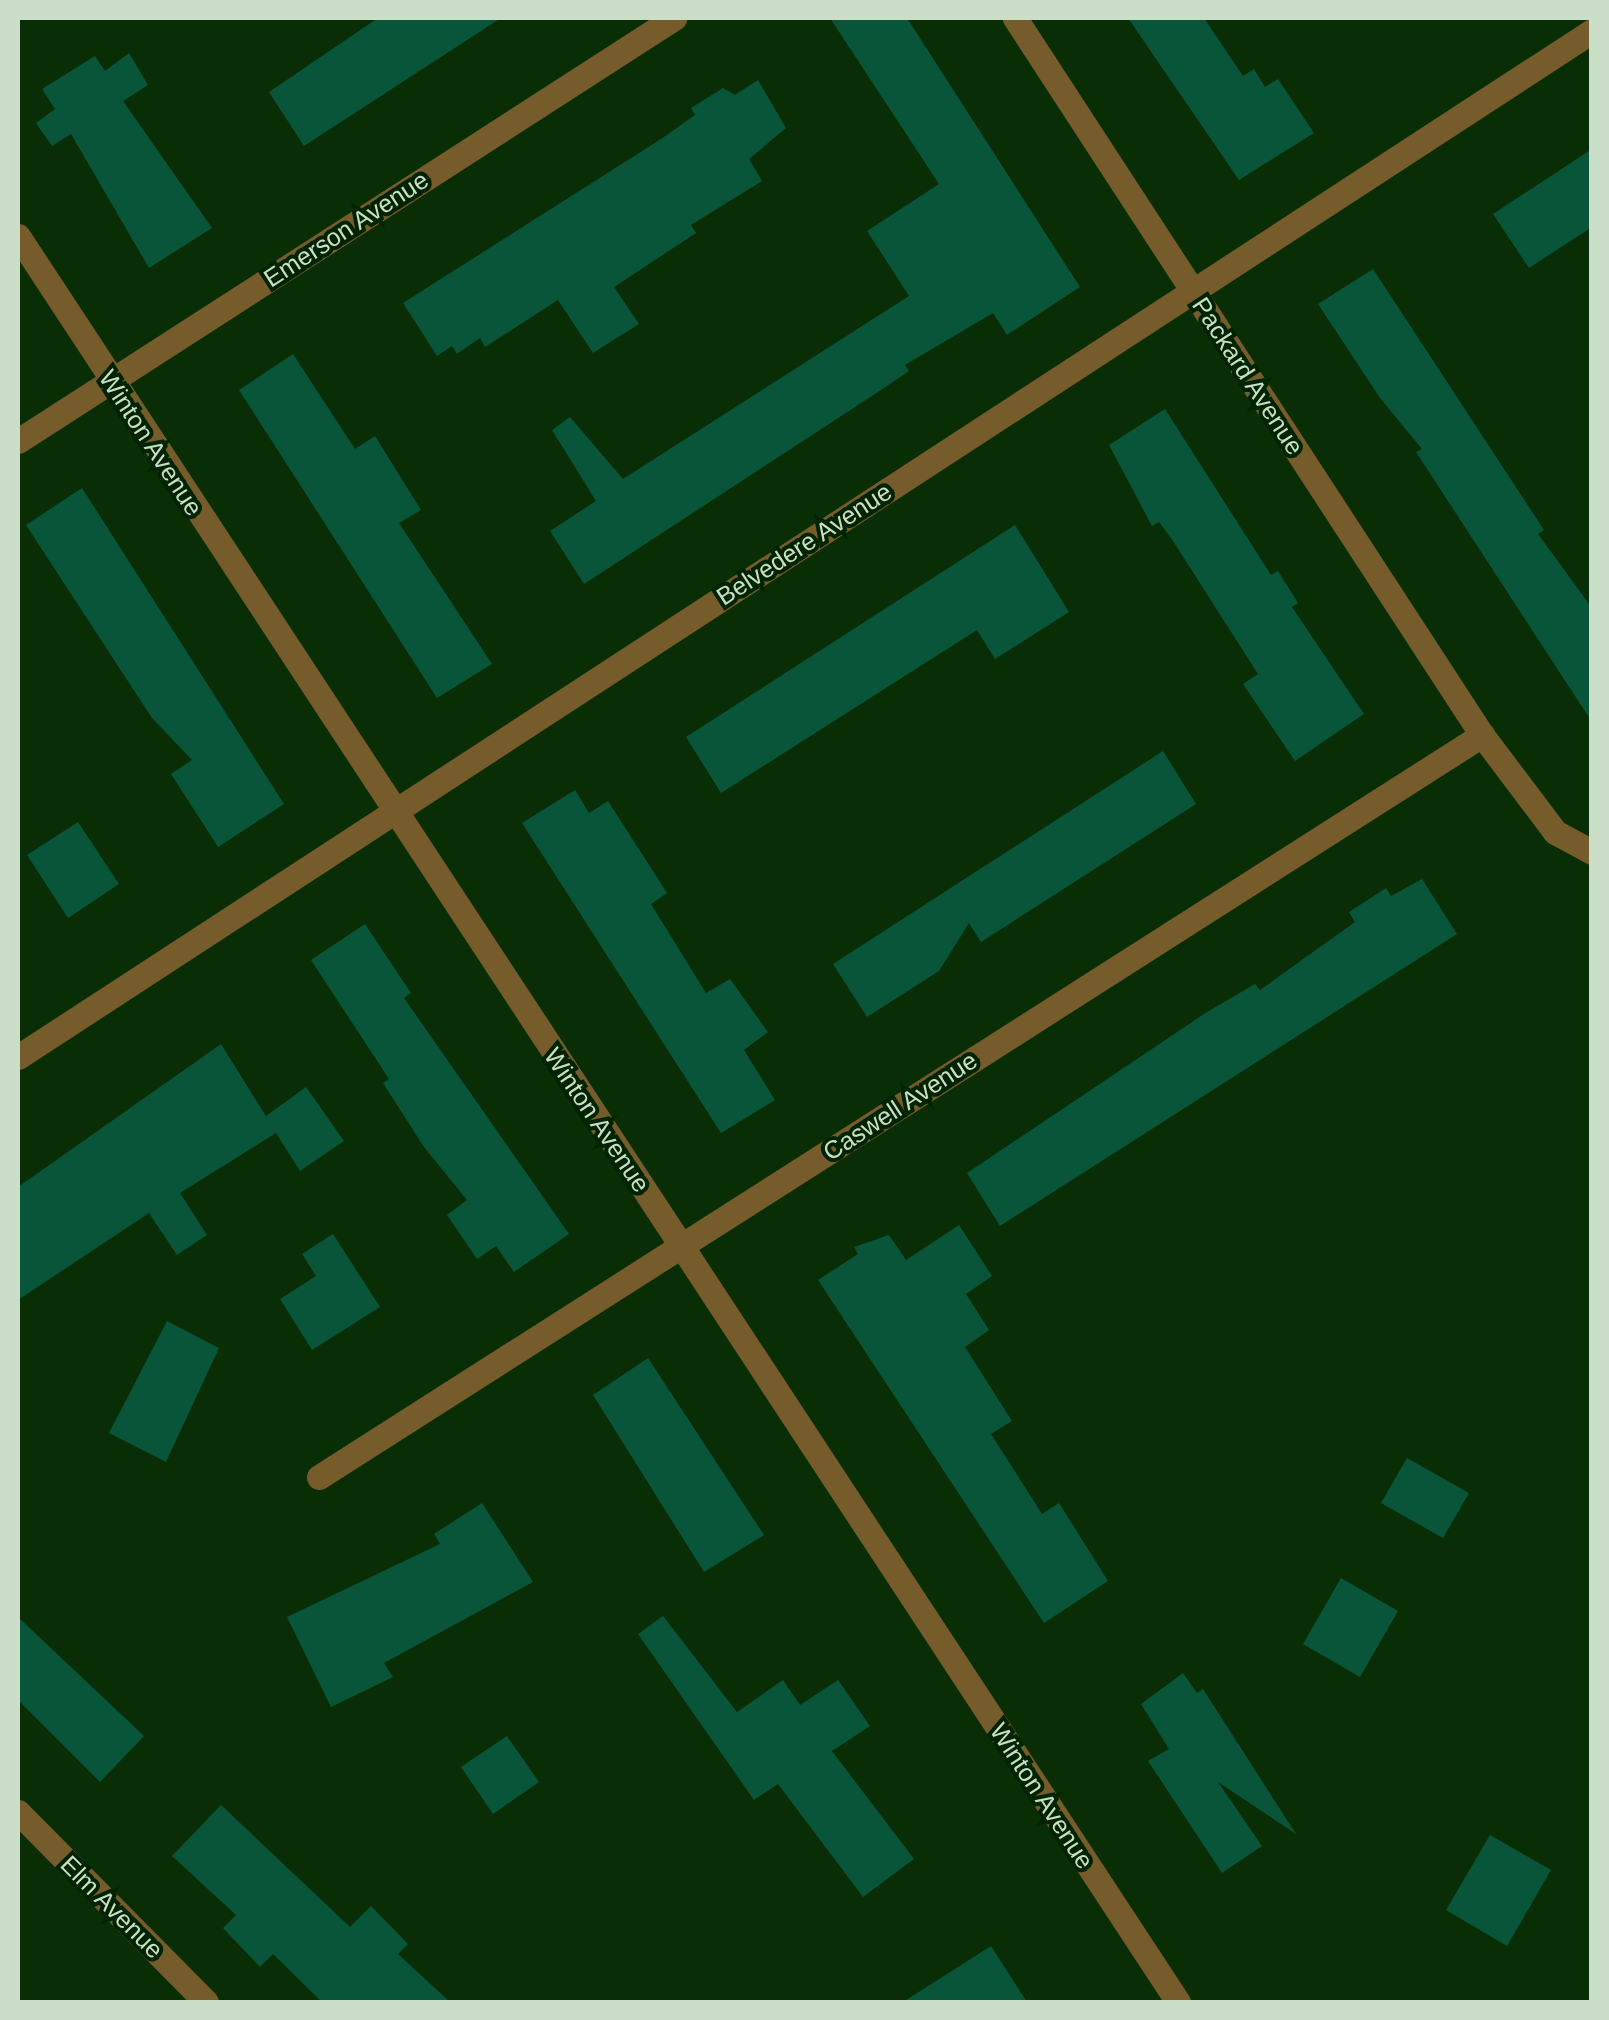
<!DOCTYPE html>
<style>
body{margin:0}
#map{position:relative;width:1609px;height:2020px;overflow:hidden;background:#092e06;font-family:Arial,sans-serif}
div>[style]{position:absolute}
.building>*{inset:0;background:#095539}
.service>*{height:25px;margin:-12.5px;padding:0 12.5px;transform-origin:12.5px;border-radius:12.5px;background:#765c2b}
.minor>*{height:25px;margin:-12.5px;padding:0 12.5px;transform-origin:12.5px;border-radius:12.5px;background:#765c2b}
span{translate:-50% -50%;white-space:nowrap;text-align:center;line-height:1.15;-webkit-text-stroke:8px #012400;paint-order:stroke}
.street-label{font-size:25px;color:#cbdfc8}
.frame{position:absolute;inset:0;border:20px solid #cbdfc8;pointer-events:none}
</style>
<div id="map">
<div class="building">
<i style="clip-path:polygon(378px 18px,501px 18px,304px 146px,269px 92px)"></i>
<i style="clip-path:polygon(830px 18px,907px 18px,1080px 287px,1007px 335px,993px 313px,905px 365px,909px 371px,884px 388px,584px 584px,550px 531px,596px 501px,552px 430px,570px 417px,623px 479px,909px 296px,867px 231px,939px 184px)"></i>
<i style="clip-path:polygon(1128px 18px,1204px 18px,1243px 76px,1254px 69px,1265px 87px,1278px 79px,1314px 133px,1239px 180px)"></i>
<i style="clip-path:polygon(129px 53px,148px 85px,123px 101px,212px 228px,149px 268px,71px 134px,52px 146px,36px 123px,55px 109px,42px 89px,95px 56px,105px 71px)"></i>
<i style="clip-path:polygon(758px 80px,786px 128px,749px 159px,762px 181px,691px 225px,696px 233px,614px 287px,639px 324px,593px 353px,558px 300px,485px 347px,480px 338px,457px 354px,452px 346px,437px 356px,403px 303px,661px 139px,695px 115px,691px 108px,723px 88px,735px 95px)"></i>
<i style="clip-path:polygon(1592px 149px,1592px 227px,1529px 268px,1493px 214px)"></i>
<i style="clip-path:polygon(1373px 269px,1544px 530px,1538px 534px,1592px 608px,1592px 722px,1416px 452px,1422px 449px,1380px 398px,1318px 304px)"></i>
<i style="clip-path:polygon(293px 354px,355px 449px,375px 436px,421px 510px,399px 523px,492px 664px,437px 698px,239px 390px)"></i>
<i style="clip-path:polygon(1165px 409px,1271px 575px,1278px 571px,1298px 603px,1292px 607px,1364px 714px,1295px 761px,1243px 684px,1258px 674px,1173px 541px,1159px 522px,1152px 526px,1109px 445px)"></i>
<i style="clip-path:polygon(82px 488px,284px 804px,218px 847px,171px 774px,192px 760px,152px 718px,26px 525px)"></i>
<i style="clip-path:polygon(1015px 525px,1069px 612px,995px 659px,977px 630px,721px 793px,686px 737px)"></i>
<i style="clip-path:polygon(1163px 751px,1196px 804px,981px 942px,969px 923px,939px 971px,867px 1017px,833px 964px)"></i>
<i style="clip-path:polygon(575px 790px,589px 813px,608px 801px,667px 893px,651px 904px,706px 993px,730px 979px,768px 1032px,744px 1050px,775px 1100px,721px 1133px,522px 823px)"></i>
<i style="clip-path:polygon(78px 822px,119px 884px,68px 918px,27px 855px)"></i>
<i style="clip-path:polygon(1422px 879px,1457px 934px,1000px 1226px,967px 1173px,1207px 1012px,1255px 984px,1260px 990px,1355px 922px,1349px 912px,1386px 888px,1391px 896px)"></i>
<i style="clip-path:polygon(365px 924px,411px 993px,404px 998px,569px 1234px,514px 1272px,496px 1246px,477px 1259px,447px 1215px,467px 1200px,424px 1147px,383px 1083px,389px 1079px,311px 960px)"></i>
<i style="clip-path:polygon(221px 1044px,269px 1121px,266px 1116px,306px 1087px,344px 1141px,300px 1171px,276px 1133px,180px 1193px,207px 1235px,177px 1255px,149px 1213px,18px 1300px,18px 1187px)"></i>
<i style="clip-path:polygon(959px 1225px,992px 1276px,966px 1294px,989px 1330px,965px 1347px,1012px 1421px,991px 1434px,1042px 1514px,1059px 1503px,1108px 1581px,1044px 1623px,818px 1280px,858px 1254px,854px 1247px,889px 1235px,906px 1260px)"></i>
<i style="clip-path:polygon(333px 1234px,380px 1307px,312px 1350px,280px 1299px,316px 1276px,302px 1254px)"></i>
<i style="clip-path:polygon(167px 1321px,219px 1348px,166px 1462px,109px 1433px)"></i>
<i style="clip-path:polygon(648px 1358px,764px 1535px,704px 1572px,593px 1395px)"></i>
<i style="clip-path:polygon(1407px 1458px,1469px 1493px,1443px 1538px,1381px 1503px)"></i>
<i style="clip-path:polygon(482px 1503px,533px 1582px,384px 1663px,393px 1677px,331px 1707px,287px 1617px,440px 1544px,434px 1534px)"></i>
<i style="clip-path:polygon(1341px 1578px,1398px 1611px,1360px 1677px,1303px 1644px)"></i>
<i style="clip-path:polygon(663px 1616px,737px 1712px,783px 1680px,800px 1705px,838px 1680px,870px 1726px,832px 1751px,914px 1859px,863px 1897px,778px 1784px,754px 1800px,638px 1634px)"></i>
<i style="clip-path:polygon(18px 1617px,144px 1736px,100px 1782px,18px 1700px)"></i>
<i style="clip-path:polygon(1183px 1673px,1197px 1693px,1203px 1689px,1296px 1834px,1218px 1782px,1262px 1846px,1222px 1873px,1148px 1761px,1169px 1749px,1141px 1704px)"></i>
<i style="clip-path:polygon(507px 1736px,539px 1782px,493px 1814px,461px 1767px)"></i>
<i style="clip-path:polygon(221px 1805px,350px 1927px,371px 1906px,408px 1944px,398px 1954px,450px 2002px,322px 2002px,273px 1954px,260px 1967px,223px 1928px,236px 1915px,172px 1856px)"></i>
<i style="clip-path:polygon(1490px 1835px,1551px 1870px,1507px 1946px,1446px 1910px)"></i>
<i style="clip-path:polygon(991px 1946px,1027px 2002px,903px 2002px)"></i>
</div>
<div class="service">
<i style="left:1482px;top:735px;width:121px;rotate:53deg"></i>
<i style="left:1555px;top:832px;width:42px;rotate:28.4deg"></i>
</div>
<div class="minor">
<i style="left:18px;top:236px;width:2113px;rotate:56.7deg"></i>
<i style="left:18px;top:441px;width:781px;rotate:-32.81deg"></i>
<i style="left:18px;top:1057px;width:1879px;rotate:-33.1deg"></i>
<i style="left:319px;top:1477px;width:1380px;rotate:-32.54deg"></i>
<i style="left:1482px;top:735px;width:856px;rotate:-123.08deg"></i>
<i style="left:18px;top:1812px;width:267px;rotate:45.3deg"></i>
</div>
<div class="street-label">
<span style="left:346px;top:229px;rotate:-33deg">Emerson Avenue</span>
<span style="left:1248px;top:376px;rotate:57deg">Packard Avenue</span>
<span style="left:151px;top:443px;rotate:57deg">Winton Avenue</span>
<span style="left:804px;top:544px;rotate:-33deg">Belvedere Avenue</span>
<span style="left:900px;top:1106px;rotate:-33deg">Caswell Avenue</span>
<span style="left:597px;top:1120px;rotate:56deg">Winton Avenue</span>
<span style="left:1042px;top:1796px;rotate:57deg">Winton Avenue</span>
<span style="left:112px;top:1907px;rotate:45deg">Elm Avenue</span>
</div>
<div class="frame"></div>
</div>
